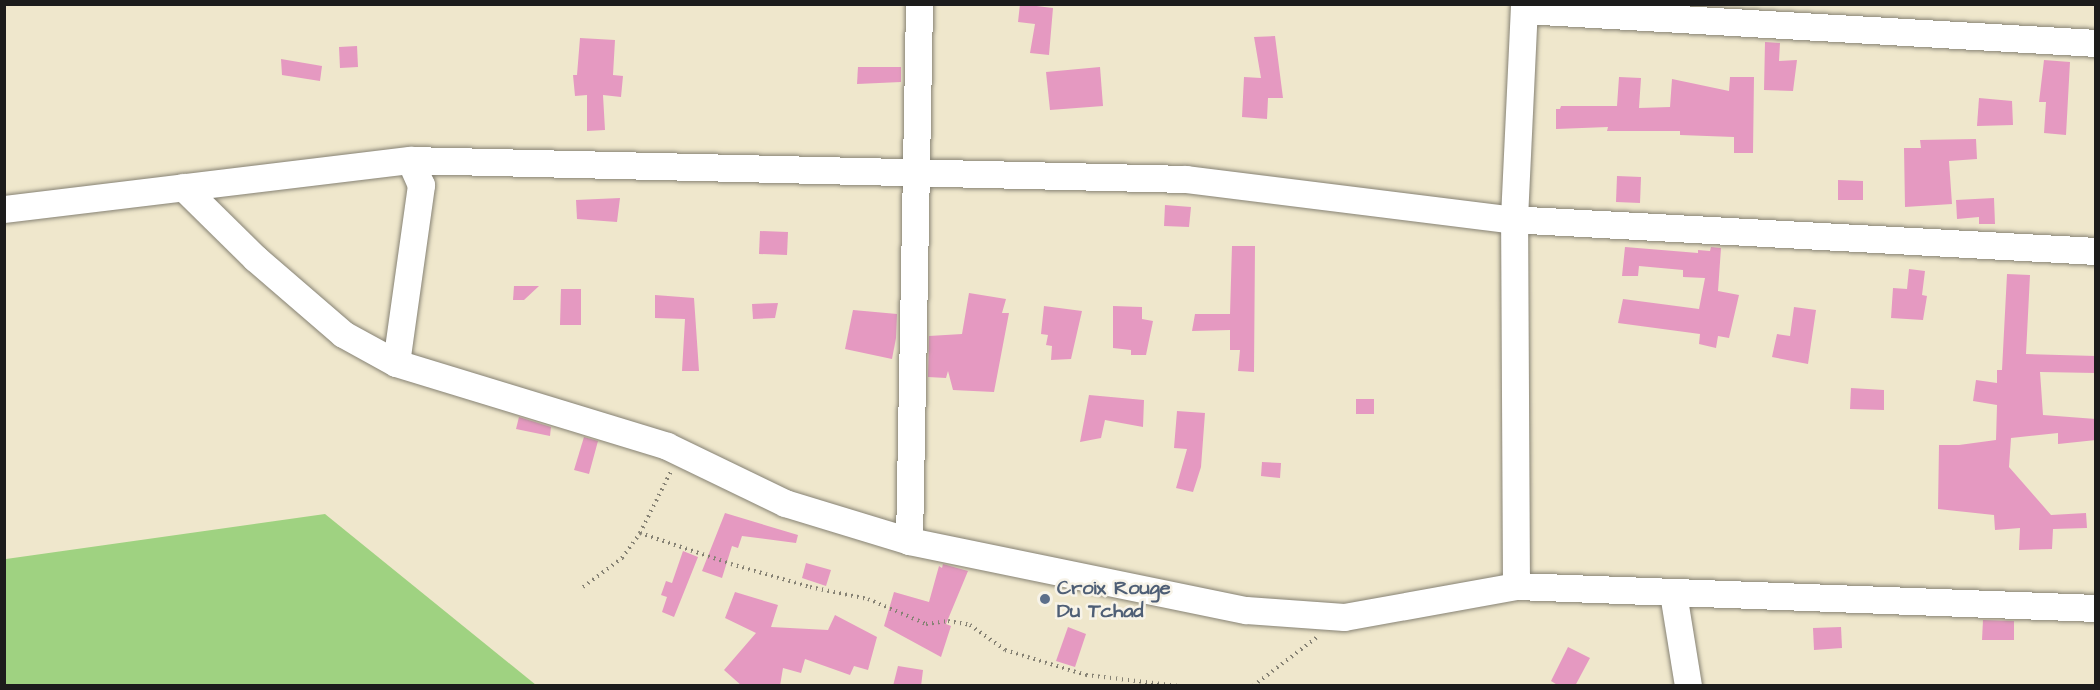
<!DOCTYPE html>
<style>
body{margin:0}
#map{position:relative;width:2100px;height:690px;overflow:hidden;background:#efe7cc;font-family:"Architects Daughter",sans-serif}
div>[style]{position:absolute}
.green>*{inset:0;background:#9fd281}
.building>*{inset:0;background:#e599c1}
.path>*{height:4px;margin-top:-2px;transform-origin:0;background:repeating-linear-gradient(90deg,#868274 0 1.5px,transparent 0 6px)}
.roads{filter:drop-shadow(0 0 2px #868274) drop-shadow(0 0 2px #868274)}
.minor>*{height:27px;margin:-13.5px;padding:0 13.5px;transform-origin:13.5px;border-radius:13.5px;background:#fff}
.dots>*{width:16px;height:16px;translate:-50% -50%;box-sizing:border-box;border:3px solid #f7f3e8;border-radius:50%}
span{translate:-50% -50%;white-space:nowrap;text-align:center;line-height:1.15;-webkit-text-stroke:5px #f7f3e8;paint-order:stroke}
.service-label{font-size:20px;color:#4e5e75;font-weight:700}
.left{translate:0 -50%;text-align:left}
.frame{position:absolute;inset:0;border:6px solid #1c1c1c;pointer-events:none}
</style>
<div id="map">
<div class="green">
<i style="clip-path:polygon(325px 514px,536px 685px,5px 685px,6px 559px)"></i>
</div>
<div class="building">
<i style="clip-path:polygon(1020px 4px,1053px 8px,1049px 55px,1030px 53px,1035px 24px,1018px 22px)"></i>
<i style="clip-path:polygon(1275px 36px,1283px 98px,1268px 98px,1267px 119px,1242px 117px,1244px 77px,1261px 78px,1254px 37px)"></i>
<i style="clip-path:polygon(580px 38px,615px 40px,613px 75px,623px 76px,621px 97px,603px 95px,605px 130px,587px 131px,587px 95px,575px 96px,573px 75px,577px 75px)"></i>
<i style="clip-path:polygon(1765px 42px,1780px 43px,1779px 61px,1797px 60px,1793px 91px,1764px 90px)"></i>
<i style="clip-path:polygon(357px 46px,358px 67px,340px 68px,339px 47px)"></i>
<i style="clip-path:polygon(281px 59px,322px 66px,320px 81px,282px 75px)"></i>
<i style="clip-path:polygon(2044px 60px,2070px 62px,2066px 135px,2044px 133px,2046px 102px,2039px 102px)"></i>
<i style="clip-path:polygon(858px 67px,901px 67px,901px 82px,857px 84px)"></i>
<i style="clip-path:polygon(1100px 67px,1103px 106px,1050px 110px,1046px 72px)"></i>
<i style="clip-path:polygon(1619px 77px,1641px 78px,1639px 108px,1670px 107px,1672px 79px,1729px 91px,1730px 77px,1754px 77px,1753px 153px,1734px 153px,1734px 137px,1680px 135px,1680px 131px,1607px 131px,1608px 127px,1556px 129px,1556px 109px,1560px 109px,1561px 106px,1617px 106px)"></i>
<i style="clip-path:polygon(1979px 98px,2012px 101px,2013px 125px,1977px 126px)"></i>
<i style="clip-path:polygon(1976px 139px,1977px 159px,1949px 161px,1952px 204px,1905px 207px,1904px 148px,1921px 148px,1920px 140px)"></i>
<i style="clip-path:polygon(1617px 176px,1641px 177px,1640px 203px,1616px 202px)"></i>
<i style="clip-path:polygon(1838px 180px,1863px 181px,1863px 200px,1838px 200px)"></i>
<i style="clip-path:polygon(620px 198px,617px 222px,577px 219px,576px 200px)"></i>
<i style="clip-path:polygon(1994px 198px,1995px 224px,1979px 224px,1979px 217px,1957px 219px,1956px 200px)"></i>
<i style="clip-path:polygon(1165px 205px,1191px 207px,1189px 227px,1164px 226px)"></i>
<i style="clip-path:polygon(760px 231px,788px 232px,787px 255px,759px 254px)"></i>
<i style="clip-path:polygon(1232px 246px,1255px 246px,1254px 372px,1238px 371px,1240px 350px,1230px 350px,1230px 330px,1192px 331px,1195px 314px,1230px 314px)"></i>
<i style="clip-path:polygon(1625px 247px,1698px 253px,1698px 250px,1710px 251px,1711px 247px,1721px 248px,1718px 291px,1739px 295px,1729px 338px,1718px 336px,1716px 348px,1699px 344px,1700px 334px,1618px 323px,1623px 299px,1699px 309px,1705px 278px,1683px 277px,1683px 270px,1639px 266px,1638px 276px,1622px 276px)"></i>
<i style="clip-path:polygon(1909px 269px,1925px 271px,1922px 295px,1927px 296px,1923px 320px,1891px 318px,1893px 288px,1907px 289px)"></i>
<i style="clip-path:polygon(2007px 274px,2030px 275px,2026px 354px,2096px 356px,2096px 373px,2040px 372px,2043px 415px,2096px 419px,2096px 440px,2058px 444px,2058px 433px,2011px 438px,2009px 467px,2051px 515px,2086px 513px,2087px 528px,2053px 529px,2052px 549px,2019px 550px,2020px 528px,1995px 530px,1994px 515px,1938px 509px,1939px 445px,1959px 445px,1996px 440px,1997px 405px,1973px 401px,1976px 380px,1997px 383px,1997px 370px,2002px 370px)"></i>
<i style="clip-path:polygon(514px 286px,539px 286px,524px 300px,513px 300px)"></i>
<i style="clip-path:polygon(561px 289px,581px 289px,581px 325px,560px 325px)"></i>
<i style="clip-path:polygon(969px 293px,1006px 299px,1002px 313px,1009px 313px,994px 392px,953px 390px,948px 371px,946px 378px,928px 377px,929px 336px,962px 334px)"></i>
<i style="clip-path:polygon(655px 295px,694px 298px,699px 371px,682px 371px,685px 319px,655px 318px)"></i>
<i style="clip-path:polygon(778px 303px,775px 318px,753px 319px,752px 304px)"></i>
<i style="clip-path:polygon(1044px 306px,1082px 311px,1071px 359px,1051px 360px,1052px 346px,1046px 345px,1048px 335px,1041px 334px)"></i>
<i style="clip-path:polygon(1113px 306px,1142px 307px,1142px 319px,1153px 321px,1146px 355px,1131px 355px,1131px 350px,1113px 348px)"></i>
<i style="clip-path:polygon(1794px 307px,1816px 310px,1808px 364px,1772px 357px,1777px 334px,1790px 336px)"></i>
<i style="clip-path:polygon(853px 310px,897px 314px,896px 338px,892px 359px,845px 349px)"></i>
<i style="clip-path:polygon(1851px 388px,1884px 390px,1884px 410px,1850px 409px)"></i>
<i style="clip-path:polygon(1089px 395px,1144px 400px,1143px 427px,1105px 420px,1101px 438px,1080px 442px)"></i>
<i style="clip-path:polygon(1356px 399px,1374px 399px,1374px 414px,1356px 414px)"></i>
<i style="clip-path:polygon(1177px 411px,1205px 413px,1201px 467px,1193px 492px,1176px 488px,1187px 449px,1174px 448px)"></i>
<i style="clip-path:polygon(519px 417px,551px 427px,550px 436px,516px 429px)"></i>
<i style="clip-path:polygon(584px 437px,598px 441px,589px 474px,574px 470px)"></i>
<i style="clip-path:polygon(1262px 462px,1281px 463px,1280px 478px,1261px 476px)"></i>
<i style="clip-path:polygon(725px 513px,798px 535px,796px 543px,742px 536px,738px 548px,732px 546px,722px 578px,702px 571px)"></i>
<i style="clip-path:polygon(683px 551px,698px 557px,674px 617px,662px 612px,667px 597px,661px 595px,666px 581px,672px 583px)"></i>
<i style="clip-path:polygon(806px 563px,831px 570px,826px 586px,802px 578px)"></i>
<i style="clip-path:polygon(943px 564px,968px 571px,946px 624px,951px 626px,941px 657px,884px 626px,894px 592px,929px 602px,939px 566px,942px 568px)"></i>
<i style="clip-path:polygon(735px 592px,778px 605px,771px 627px,828px 630px,835px 615px,877px 637px,868px 670px,854px 666px,850px 675px,805px 659px,801px 673px,783px 668px,780px 686px,742px 686px,724px 670px,756px 633px,725px 618px)"></i>
<i style="clip-path:polygon(1983px 620px,2014px 621px,2014px 640px,1982px 640px)"></i>
<i style="clip-path:polygon(1068px 627px,1086px 634px,1075px 667px,1056px 661px)"></i>
<i style="clip-path:polygon(1841px 627px,1842px 648px,1814px 650px,1813px 628px)"></i>
<i style="clip-path:polygon(1568px 647px,1590px 658px,1575px 686px,1559px 686px,1551px 681px)"></i>
<i style="clip-path:polygon(898px 666px,923px 670px,921px 686px,893px 686px)"></i>
</div>
<div class="path">
<i style="left:640px;top:533px;width:96px;rotate:18.8deg"></i>
<i style="left:731px;top:564px;width:82px;rotate:16.2deg"></i>
<i style="left:810px;top:587px;width:59px;rotate:11.7deg"></i>
<i style="left:868px;top:599px;width:63px;rotate:23.3deg"></i>
<i style="left:926px;top:624px;width:22px;rotate:-8deg"></i>
<i style="left:948px;top:621px;width:22px;rotate:10deg"></i>
<i style="left:970px;top:625px;width:43px;rotate:35.5deg"></i>
<i style="left:1005px;top:650px;width:85px;rotate:17.2deg"></i>
<i style="left:1086px;top:675px;width:94px;rotate:6.7deg"></i>
<i style="left:583px;top:587px;width:49px;rotate:-36.6deg"></i>
<i style="left:622px;top:558px;width:31px;rotate:-54deg"></i>
<i style="left:640px;top:533px;width:69px;rotate:-63.4deg"></i>
<i style="left:1253px;top:686px;width:81px;rotate:-37.4deg"></i>
</div>
<div class="roads">
<div class="minor">
<i style="left:1524px;top:10px;width:573px;rotate:3.3deg"></i>
<i style="left:183px;top:187px;width:101px;rotate:44.6deg"></i>
<i style="left:255px;top:258px;width:116px;rotate:40.8deg"></i>
<i style="left:343px;top:334px;width:60px;rotate:28.7deg"></i>
<i style="left:396px;top:363px;width:283px;rotate:17deg"></i>
<i style="left:667px;top:446px;width:131px;rotate:25.8deg"></i>
<i style="left:785px;top:503px;width:130px;rotate:17deg"></i>
<i style="left:909px;top:541px;width:344px;rotate:11.6deg"></i>
<i style="left:1246px;top:610px;width:98px;rotate:4.1deg"></i>
<i style="left:1344px;top:617px;width:175px;rotate:-10.2deg"></i>
<i style="left:1516px;top:586px;width:580px;rotate:2.17deg"></i>
<i style="left:4px;top:209px;width:409px;rotate:-6.9deg"></i>
<i style="left:410px;top:160px;width:776px;rotate:1.4deg"></i>
<i style="left:1186px;top:179px;width:325px;rotate:7.1deg"></i>
<i style="left:1509px;top:219px;width:588px;rotate:3.12deg"></i>
<i style="left:396px;top:363px;width:180px;rotate:-82deg"></i>
<i style="left:421px;top:185px;width:27px;rotate:-114deg"></i>
<i style="left:909px;top:541px;width:537px;rotate:-88.93deg"></i>
<i style="left:1516px;top:586px;width:368px;rotate:-90.3deg"></i>
<i style="left:1514px;top:218px;width:214px;rotate:-87.3deg"></i>
<i style="left:1673px;top:593px;width:94px;rotate:80.8deg"></i>
</div>
</div>
<div class="dots">
<i style="left:1045px;top:599px;background:#5c6f8a"></i>
</div>
<div class="service-label">
<span class="left" style="left:1057px;top:600px">Croix Rouge<br>Du Tchad</span>
</div>
<div class="frame"></div>
</div>
